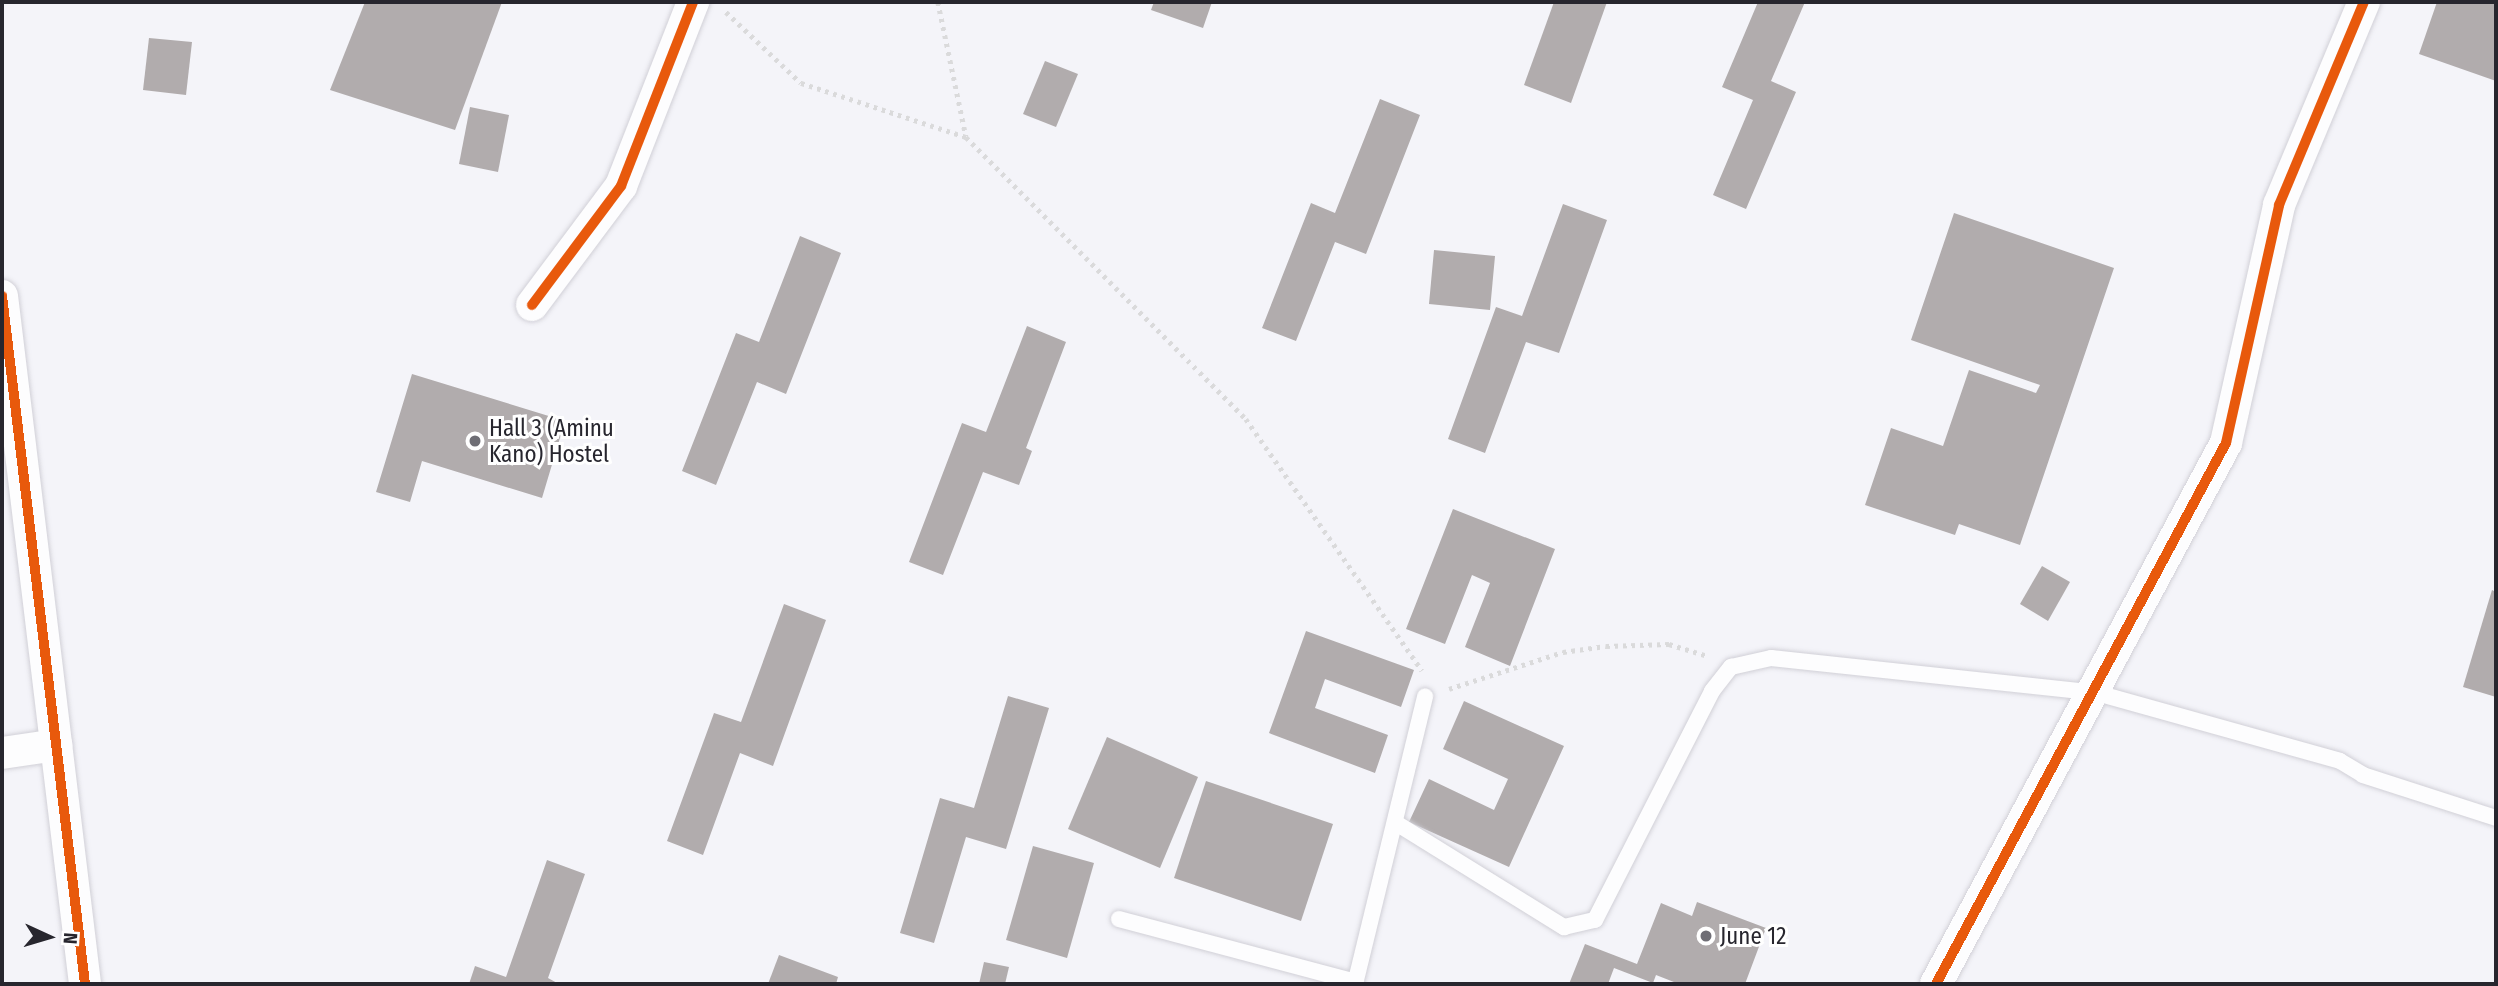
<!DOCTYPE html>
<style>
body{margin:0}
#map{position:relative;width:2498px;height:986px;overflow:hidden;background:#f4f4f9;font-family:"Fira Sans Condensed",sans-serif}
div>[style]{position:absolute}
.building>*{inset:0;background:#b1acad}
.path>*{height:4.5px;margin-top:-2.25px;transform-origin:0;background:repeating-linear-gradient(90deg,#dadadb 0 3.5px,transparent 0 8.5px)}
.roads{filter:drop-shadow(0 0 2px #d1d0d7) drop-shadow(0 0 2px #d1d0d7)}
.service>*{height:16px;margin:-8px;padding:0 8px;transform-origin:8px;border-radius:8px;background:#fdfdfe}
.minor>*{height:32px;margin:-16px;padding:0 16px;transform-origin:16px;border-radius:16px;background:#fdfdfe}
.cycleway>*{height:10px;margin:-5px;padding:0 5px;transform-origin:5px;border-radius:5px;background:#e8590c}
.dots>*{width:19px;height:19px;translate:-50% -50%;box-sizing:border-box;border:4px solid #fff;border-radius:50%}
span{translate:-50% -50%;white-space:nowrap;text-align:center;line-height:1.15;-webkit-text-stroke:6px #fff;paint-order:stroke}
.poi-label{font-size:23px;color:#27262e}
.left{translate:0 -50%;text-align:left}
.frame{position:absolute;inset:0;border:4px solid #27262e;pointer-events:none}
.north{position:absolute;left:14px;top:902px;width:70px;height:70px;-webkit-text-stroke:5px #fff;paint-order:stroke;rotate:94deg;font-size:19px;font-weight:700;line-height:28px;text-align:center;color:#27262e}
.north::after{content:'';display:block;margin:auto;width:24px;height:32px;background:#27262e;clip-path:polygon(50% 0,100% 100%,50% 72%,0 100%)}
</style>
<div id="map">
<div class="building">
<i style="clip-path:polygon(365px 2px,502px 2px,455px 130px,330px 90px)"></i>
<i style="clip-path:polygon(1154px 2px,1212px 2px,1203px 28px,1151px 10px)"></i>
<i style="clip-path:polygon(1554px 2px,1607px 2px,1571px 103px,1524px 85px)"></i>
<i style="clip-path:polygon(1758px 2px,1805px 2px,1771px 81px,1796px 92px,1746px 209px,1713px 195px,1753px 100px,1722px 87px)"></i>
<i style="clip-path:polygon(2437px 2px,2496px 2px,2496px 81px,2419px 54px)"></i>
<i style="clip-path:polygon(149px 38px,192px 42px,186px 95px,143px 90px)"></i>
<i style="clip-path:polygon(1045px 61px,1078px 74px,1056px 127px,1023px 114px)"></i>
<i style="clip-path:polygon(1380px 99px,1420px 115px,1366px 254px,1335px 242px,1296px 341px,1262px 328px,1311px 203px,1335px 213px)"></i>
<i style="clip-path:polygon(470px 107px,509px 115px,498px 172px,459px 164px)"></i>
<i style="clip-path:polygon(1563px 204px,1607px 220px,1559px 353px,1526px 342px,1485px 453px,1448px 439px,1496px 307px,1522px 316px)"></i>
<i style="clip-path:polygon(1954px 213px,2114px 268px,2020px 545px,1959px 524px,1955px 535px,1865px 505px,1891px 428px,1943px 446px,1969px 370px,2036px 393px,2040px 385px,1911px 340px)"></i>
<i style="clip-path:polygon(800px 236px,841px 253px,786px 394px,757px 382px,716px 485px,682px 471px,736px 333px,759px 342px)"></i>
<i style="clip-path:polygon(1434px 250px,1495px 256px,1490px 310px,1429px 304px)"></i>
<i style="clip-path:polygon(1027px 326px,1066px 342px,1026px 448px,1032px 451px,1019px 485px,983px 472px,943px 575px,909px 562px,962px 423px,986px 432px)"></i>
<i style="clip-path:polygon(412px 374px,565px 421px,542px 498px,422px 461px,410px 502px,376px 492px)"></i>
<i style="clip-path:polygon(1453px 509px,1555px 549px,1510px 666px,1465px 647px,1490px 583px,1472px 575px,1445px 644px,1406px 629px)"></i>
<i style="clip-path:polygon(2042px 566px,2070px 582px,2048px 621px,2020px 604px)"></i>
<i style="clip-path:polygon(2492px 590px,2496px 592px,2496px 697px,2463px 687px)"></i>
<i style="clip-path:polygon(784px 604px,826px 620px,773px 766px,740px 753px,703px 855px,667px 841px,714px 713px,741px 722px)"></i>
<i style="clip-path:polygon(1306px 631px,1414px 670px,1401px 707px,1325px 679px,1315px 708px,1388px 735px,1375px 773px,1269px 733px)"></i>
<i style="clip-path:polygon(1008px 696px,1049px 708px,1006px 849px,966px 837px,934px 943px,900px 933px,940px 798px,974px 808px)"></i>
<i style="clip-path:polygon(1464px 701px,1564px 746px,1509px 867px,1409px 822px,1429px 779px,1494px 810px,1508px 779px,1443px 749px)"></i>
<i style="clip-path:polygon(1107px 737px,1198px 777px,1160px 868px,1068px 829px)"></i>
<i style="clip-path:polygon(1206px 781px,1333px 824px,1301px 921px,1174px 878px)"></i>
<i style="clip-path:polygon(1033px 846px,1094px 863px,1067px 958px,1006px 940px)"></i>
<i style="clip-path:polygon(547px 860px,585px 874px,548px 978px,559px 984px,469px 984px,475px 966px,506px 977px)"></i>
<i style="clip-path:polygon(1697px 902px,1766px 928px,1745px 984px,1679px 984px,1656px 975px,1653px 983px,1614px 968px,1608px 984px,1569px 984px,1585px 944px,1637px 964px,1661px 903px,1692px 916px)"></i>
<i style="clip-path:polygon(779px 955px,838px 977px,836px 984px,768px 984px)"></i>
<i style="clip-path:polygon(984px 962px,1009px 967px,1005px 984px,979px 984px)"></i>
</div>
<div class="path">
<i style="left:938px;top:2px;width:137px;rotate:78.2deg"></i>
<i style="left:726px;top:12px;width:103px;rotate:43.4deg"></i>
<i style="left:801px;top:83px;width:174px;rotate:18.1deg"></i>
<i style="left:966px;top:137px;width:397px;rotate:45.2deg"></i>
<i style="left:1246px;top:419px;width:307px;rotate:55deg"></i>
<i style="left:1449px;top:689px;width:120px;rotate:-18deg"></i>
<i style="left:1563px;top:652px;width:43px;rotate:-7.9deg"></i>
<i style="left:1606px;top:646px;width:63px;rotate:-1.8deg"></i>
<i style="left:1669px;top:644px;width:41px;rotate:17.1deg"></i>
</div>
<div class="roads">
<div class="service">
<i style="left:1396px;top:823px;width:198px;rotate:31.8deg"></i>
<i style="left:1564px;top:927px;width:32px;rotate:-13deg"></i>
<i style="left:1595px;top:920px;width:257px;rotate:-62.9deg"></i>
<i style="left:1712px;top:691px;width:31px;rotate:-52deg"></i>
<i style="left:1731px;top:667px;width:41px;rotate:-12.7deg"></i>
<i style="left:1771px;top:658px;width:328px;rotate:6.1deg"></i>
<i style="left:2097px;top:693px;width:252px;rotate:15.6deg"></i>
<i style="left:2340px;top:761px;width:27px;rotate:31deg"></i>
<i style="left:2363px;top:775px;width:140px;rotate:17.9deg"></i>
<i style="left:1119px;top:919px;width:245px;rotate:14.9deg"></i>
<i style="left:1355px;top:984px;width:296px;rotate:-76.3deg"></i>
</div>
<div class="minor">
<i style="left:2px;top:296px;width:693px;rotate:83.12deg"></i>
<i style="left:532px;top:305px;width:149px;rotate:-53.2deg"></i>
<i style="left:621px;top:186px;width:198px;rotate:-68.6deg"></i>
<i style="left:2px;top:753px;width:55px;rotate:-8.4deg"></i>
<i style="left:1936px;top:984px;width:614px;rotate:-61.81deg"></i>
<i style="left:2226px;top:443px;width:244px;rotate:-77.4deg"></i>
<i style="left:2279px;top:205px;width:220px;rotate:-67.3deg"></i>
</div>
</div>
<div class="cycleway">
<i style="left:2px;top:296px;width:693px;rotate:83.12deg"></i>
<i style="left:532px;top:305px;width:149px;rotate:-53.2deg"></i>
<i style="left:621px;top:186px;width:198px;rotate:-68.6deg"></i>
<i style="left:1936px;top:984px;width:614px;rotate:-61.81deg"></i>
<i style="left:2226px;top:443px;width:244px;rotate:-77.4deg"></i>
<i style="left:2279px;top:205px;width:220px;rotate:-67.3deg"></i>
</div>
<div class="dots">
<i style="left:475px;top:441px;background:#6f6e75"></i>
<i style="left:1706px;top:936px;background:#6f6e75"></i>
</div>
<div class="poi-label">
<span class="left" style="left:489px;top:441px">Hall 3 (Aminu<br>Kano) Hostel</span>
<span class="left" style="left:1720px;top:936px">June 12</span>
</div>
<div class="frame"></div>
<div class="north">N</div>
</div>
